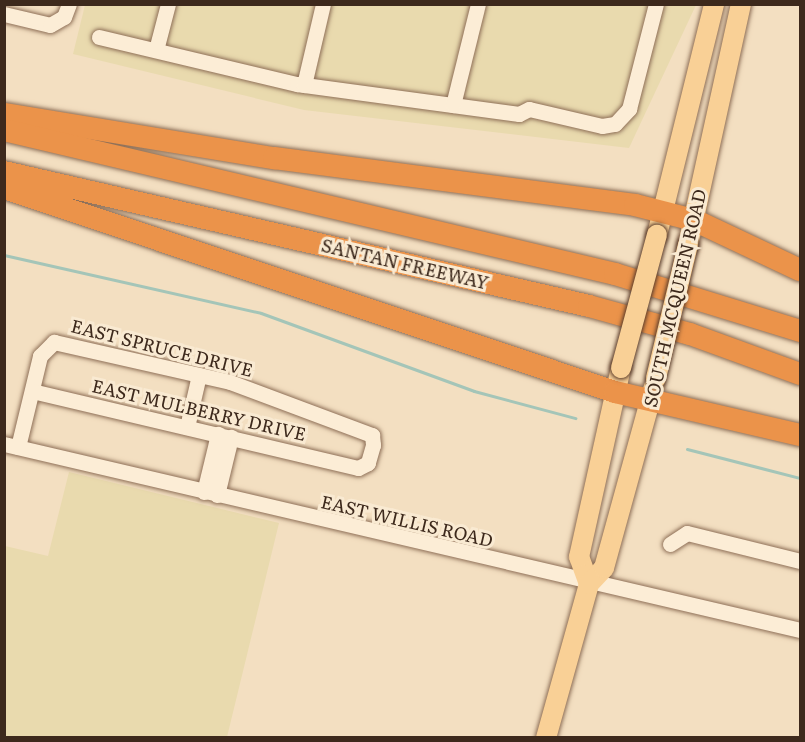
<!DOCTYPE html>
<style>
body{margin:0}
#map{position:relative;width:805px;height:742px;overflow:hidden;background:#f3dfc1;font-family:Literata,serif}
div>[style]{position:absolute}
.farmland>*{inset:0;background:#e9daae}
.stream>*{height:3px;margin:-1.5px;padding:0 1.5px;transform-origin:1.5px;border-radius:1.5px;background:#a4c5b8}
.roads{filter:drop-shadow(0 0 2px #8e6f57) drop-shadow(0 0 2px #8e6f57)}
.minor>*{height:15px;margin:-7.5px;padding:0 7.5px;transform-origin:7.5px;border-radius:7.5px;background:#fcedd6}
.major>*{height:20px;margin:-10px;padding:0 10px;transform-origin:10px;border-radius:10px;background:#f9d096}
.highway>*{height:22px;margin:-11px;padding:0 11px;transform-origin:11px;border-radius:11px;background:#eb934a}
.bridges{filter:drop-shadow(0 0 2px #5c3d2b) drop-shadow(0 0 2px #5c3d2b)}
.major-bridge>*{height:20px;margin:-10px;padding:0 10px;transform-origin:10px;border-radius:10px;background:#f9d096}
span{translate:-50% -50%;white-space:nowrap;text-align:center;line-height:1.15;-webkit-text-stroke:6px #f9ead2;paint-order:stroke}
.street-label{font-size:18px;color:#3d291c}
.frame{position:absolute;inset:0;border:6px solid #3d291c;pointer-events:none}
</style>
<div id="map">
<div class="farmland">
<i style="clip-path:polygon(85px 5px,696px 5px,629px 148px,304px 110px,73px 54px)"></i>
<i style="clip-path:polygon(69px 472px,279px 523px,227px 737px,5px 737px,5px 546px,48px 556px)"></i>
</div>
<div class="stream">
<i style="left:4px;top:255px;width:263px;rotate:12.7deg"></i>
<i style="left:261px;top:313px;width:227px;rotate:20.1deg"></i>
<i style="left:474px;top:391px;width:105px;rotate:15deg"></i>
<i style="left:687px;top:449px;width:117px;rotate:14.4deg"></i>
</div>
<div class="roads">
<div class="minor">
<i style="left:4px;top:14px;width:47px;rotate:13.4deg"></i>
<i style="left:50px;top:25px;width:16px;rotate:-30deg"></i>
<i style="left:64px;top:17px;width:14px;rotate:-69deg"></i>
<i style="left:99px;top:37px;width:204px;rotate:13.4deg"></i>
<i style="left:297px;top:84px;width:224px;rotate:7.7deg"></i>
<i style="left:519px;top:114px;width:11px;rotate:-27deg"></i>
<i style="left:529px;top:109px;width:75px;rotate:13.1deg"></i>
<i style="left:602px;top:126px;width:13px;rotate:-9deg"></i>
<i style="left:615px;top:124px;width:21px;rotate:-47deg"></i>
<i style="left:629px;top:109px;width:108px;rotate:-75.6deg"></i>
<i style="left:156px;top:50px;width:48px;rotate:-75.4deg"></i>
<i style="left:304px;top:85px;width:83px;rotate:-76.8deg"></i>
<i style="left:453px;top:105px;width:104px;rotate:-76.1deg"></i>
<i style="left:187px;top:427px;width:53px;rotate:-77deg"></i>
<i style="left:4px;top:444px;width:817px;rotate:13.15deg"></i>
<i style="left:18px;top:447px;width:94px;rotate:-76.4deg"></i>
<i style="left:40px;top:356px;width:20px;rotate:-45deg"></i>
<i style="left:54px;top:342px;width:180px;rotate:12.8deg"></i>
<i style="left:230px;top:382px;width:152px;rotate:20.5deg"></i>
<i style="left:372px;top:435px;width:10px;rotate:84deg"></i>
<i style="left:373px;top:445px;width:19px;rotate:106deg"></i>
<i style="left:368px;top:463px;width:11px;rotate:153deg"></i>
<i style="left:358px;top:468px;width:335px;rotate:-166.7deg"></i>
<i style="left:204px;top:492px;width:60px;rotate:-76.4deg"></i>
<i style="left:217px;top:495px;width:60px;rotate:-76.4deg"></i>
<i style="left:670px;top:544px;width:20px;rotate:-33deg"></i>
<i style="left:687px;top:533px;width:116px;rotate:13.9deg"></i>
</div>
<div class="major">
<i style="left:657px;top:235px;width:238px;rotate:-76.1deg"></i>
<i style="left:688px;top:245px;width:247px;rotate:-77.6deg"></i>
<i style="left:589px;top:584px;width:29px;rotate:-110deg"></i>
<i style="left:579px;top:557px;width:194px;rotate:-77.5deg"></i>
<i style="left:546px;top:738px;width:160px;rotate:-74.4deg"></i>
<i style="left:589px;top:584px;width:22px;rotate:-47deg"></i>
<i style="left:604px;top:568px;width:188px;rotate:-74.6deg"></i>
</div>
<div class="highway">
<i style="left:4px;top:114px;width:274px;rotate:9.3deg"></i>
<i style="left:274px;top:158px;width:364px;rotate:7.4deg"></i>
<i style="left:635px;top:205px;width:61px;rotate:14.3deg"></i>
<i style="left:694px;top:220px;width:117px;rotate:25.3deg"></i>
<i style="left:4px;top:130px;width:628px;rotate:13.26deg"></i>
<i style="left:615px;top:274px;width:194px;rotate:17.1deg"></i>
<i style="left:4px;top:172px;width:600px;rotate:12.9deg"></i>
<i style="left:589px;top:306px;width:105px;rotate:15.5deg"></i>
<i style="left:690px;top:334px;width:117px;rotate:20deg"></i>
<i style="left:4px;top:188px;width:644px;rotate:18.46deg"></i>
<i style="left:615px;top:392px;width:190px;rotate:13.1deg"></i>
</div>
</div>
<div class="bridges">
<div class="major-bridge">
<i style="left:621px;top:368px;width:138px;rotate:-74.9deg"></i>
<i style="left:656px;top:378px;width:137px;rotate:-76.5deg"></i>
</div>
</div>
<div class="street-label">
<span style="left:405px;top:264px;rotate:13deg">SANTAN FREEWAY</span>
<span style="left:675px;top:298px;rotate:-77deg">SOUTH MCQUEEN ROAD</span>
<span style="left:162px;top:348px;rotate:14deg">EAST SPRUCE DRIVE</span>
<span style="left:199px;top:410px;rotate:13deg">EAST MULBERRY DRIVE</span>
<span style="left:407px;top:521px;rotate:13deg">EAST WILLIS ROAD</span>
</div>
<div class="frame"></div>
</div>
